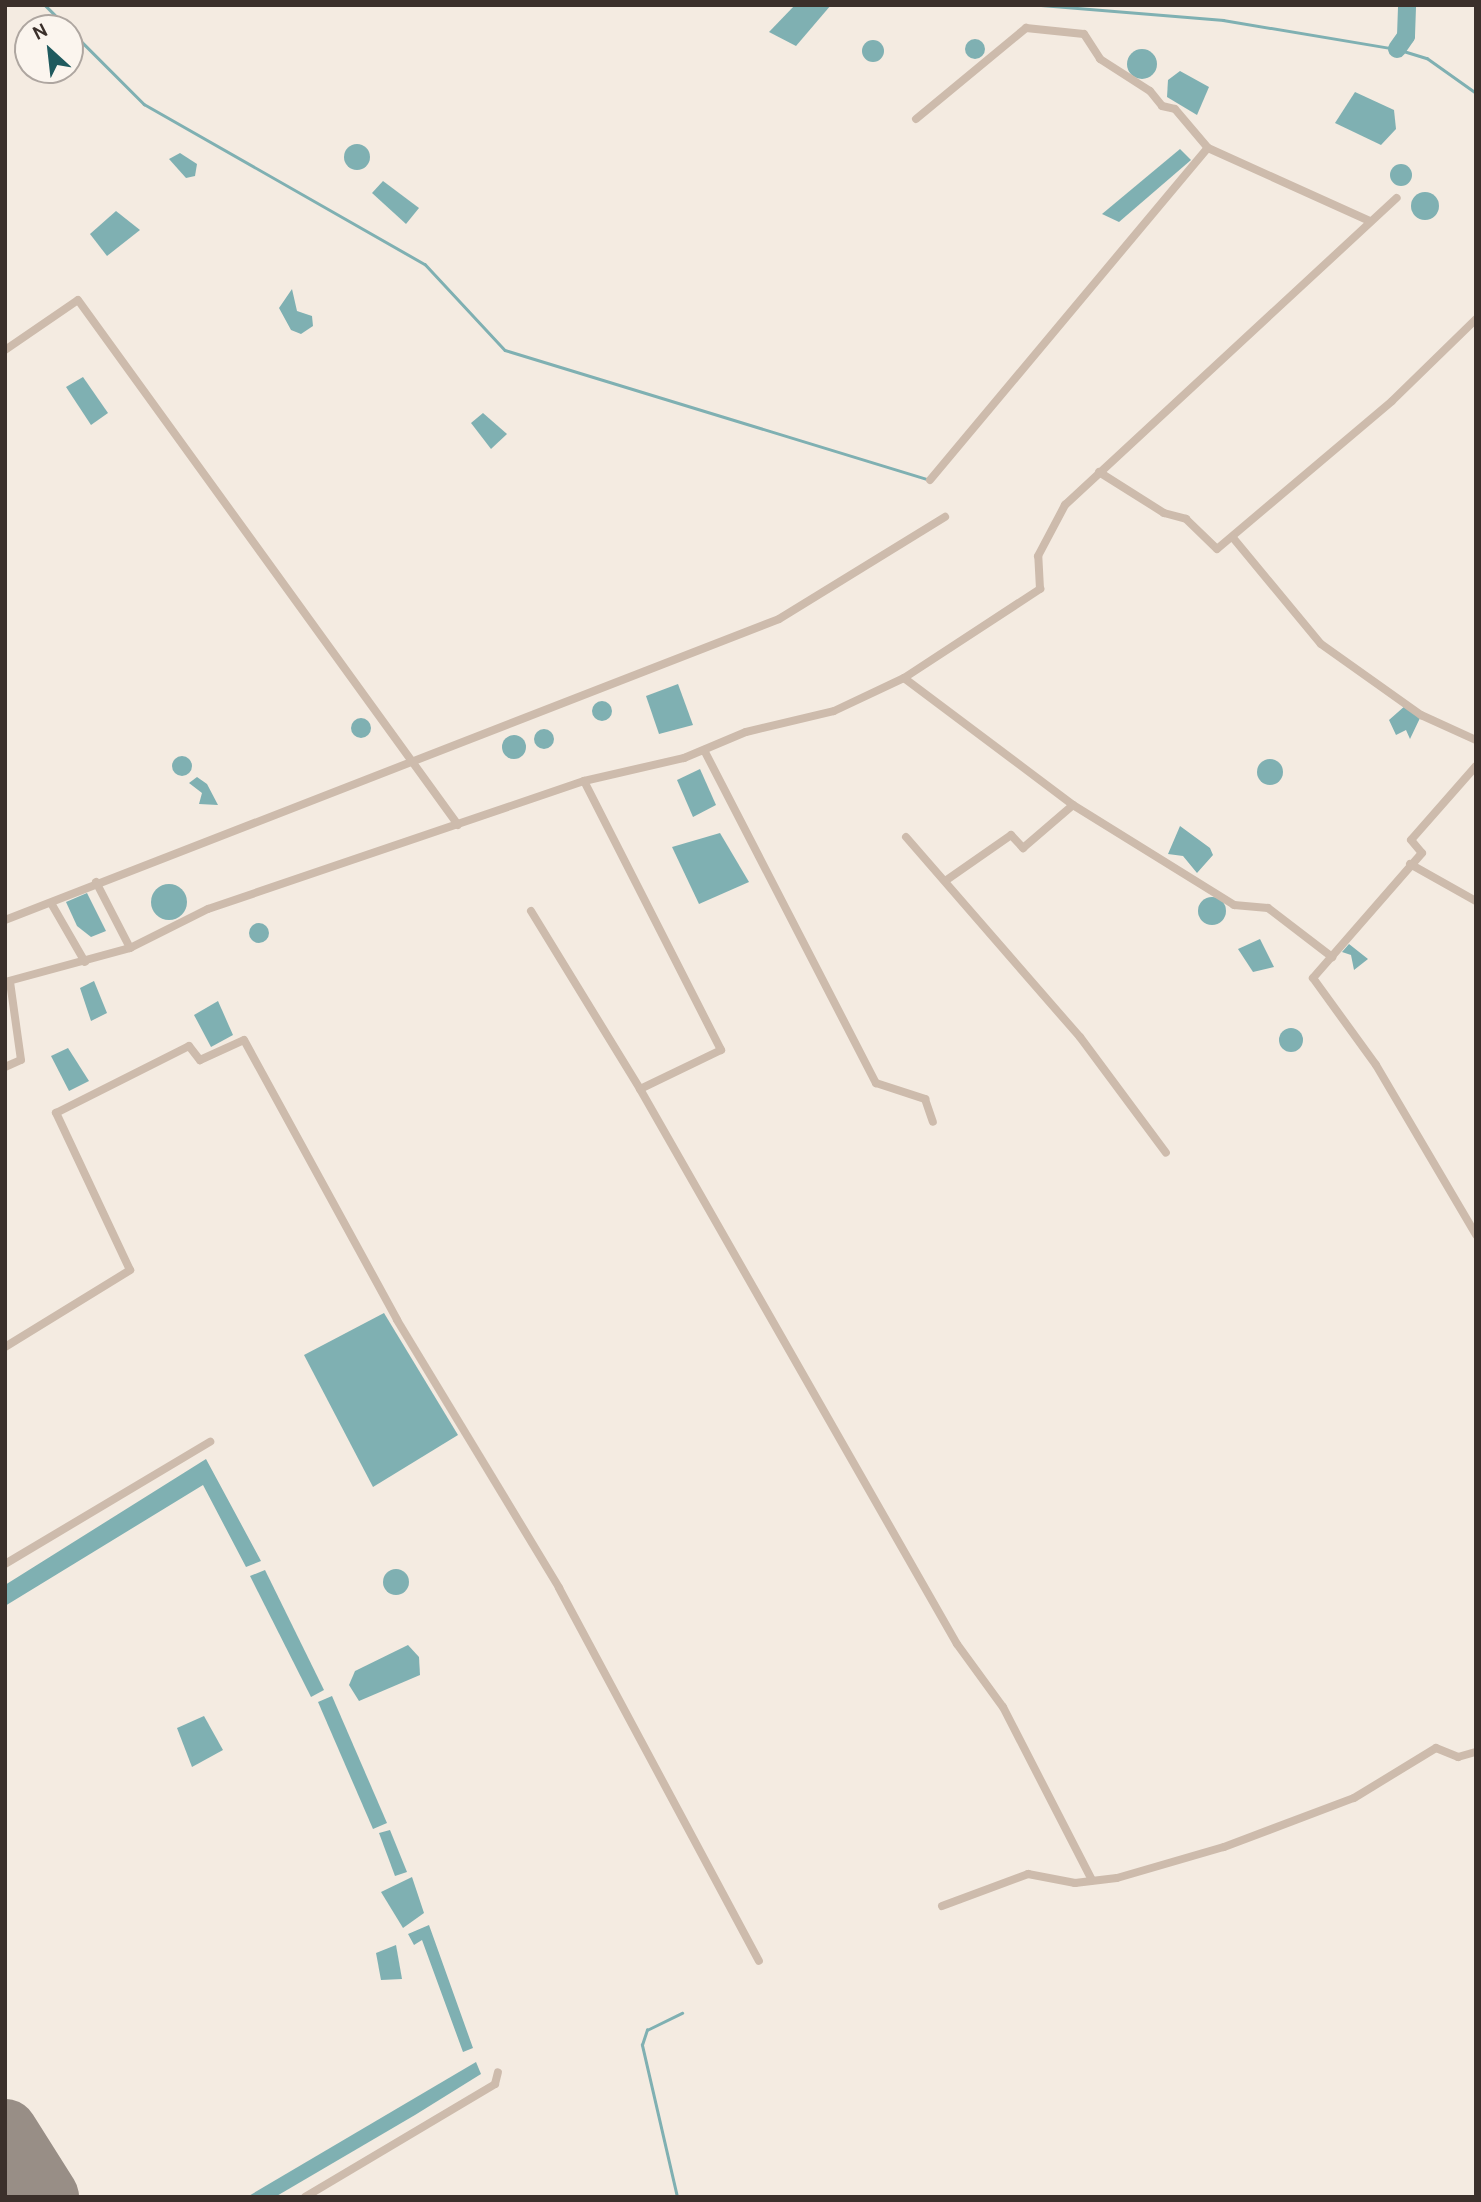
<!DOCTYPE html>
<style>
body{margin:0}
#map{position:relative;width:1481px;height:2202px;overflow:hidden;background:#f4ebe1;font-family:Cabin,sans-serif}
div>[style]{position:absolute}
.water>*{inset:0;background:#7fb0b2}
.round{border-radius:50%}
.stream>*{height:2.5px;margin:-1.25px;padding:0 1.25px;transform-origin:1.25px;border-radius:1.25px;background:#7fb0b2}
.river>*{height:18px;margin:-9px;padding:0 9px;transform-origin:9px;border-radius:9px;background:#7fb0b2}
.runway>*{height:66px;margin:-33px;padding:0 33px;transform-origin:33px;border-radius:33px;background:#988e86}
.street>*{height:8px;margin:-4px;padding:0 4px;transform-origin:4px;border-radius:4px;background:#cdbbac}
span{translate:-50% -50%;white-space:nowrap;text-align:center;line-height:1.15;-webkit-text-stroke:5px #fbf5ee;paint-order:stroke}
.frame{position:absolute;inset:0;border:7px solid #3b302b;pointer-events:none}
.north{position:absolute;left:14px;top:14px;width:70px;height:70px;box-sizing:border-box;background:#fbf5ee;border:2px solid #aea6a0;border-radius:50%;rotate:333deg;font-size:19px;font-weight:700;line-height:28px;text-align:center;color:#3b302b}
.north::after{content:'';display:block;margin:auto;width:24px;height:32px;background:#1f5a5e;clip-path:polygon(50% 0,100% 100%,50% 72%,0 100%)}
</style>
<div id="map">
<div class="water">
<i style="clip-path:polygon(795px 5px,831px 5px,796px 46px,769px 32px)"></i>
<i class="round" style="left:965px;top:39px;width:20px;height:20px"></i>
<i class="round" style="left:862px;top:40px;width:22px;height:22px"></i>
<i class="round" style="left:1127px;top:49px;width:30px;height:30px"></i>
<i style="clip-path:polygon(1180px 71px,1209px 87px,1197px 115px,1167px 97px,1168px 80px)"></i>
<i style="clip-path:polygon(1355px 92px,1394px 110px,1396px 129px,1381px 145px,1335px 123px)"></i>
<i class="round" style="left:344px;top:144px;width:26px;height:26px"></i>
<i style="clip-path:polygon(1180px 149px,1191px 160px,1119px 222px,1102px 214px)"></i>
<i style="clip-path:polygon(180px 153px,197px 164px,195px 176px,186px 178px,169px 159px)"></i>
<i class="round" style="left:1390px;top:164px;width:22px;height:22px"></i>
<i style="clip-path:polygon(383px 181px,419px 208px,406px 224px,372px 193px)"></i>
<i class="round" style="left:1411px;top:192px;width:28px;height:28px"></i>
<i style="clip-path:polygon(116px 211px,140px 230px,107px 256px,90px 234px)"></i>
<i style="clip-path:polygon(292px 289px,297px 311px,312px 316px,313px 326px,301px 334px,291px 330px,279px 308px)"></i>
<i style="clip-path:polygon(83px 377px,108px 413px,91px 425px,66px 387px)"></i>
<i style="clip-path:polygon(483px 413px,507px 434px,491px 449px,471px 423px)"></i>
<i style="clip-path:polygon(678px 684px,693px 725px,659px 734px,646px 696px)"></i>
<i class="round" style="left:592px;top:701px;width:20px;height:20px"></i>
<i style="clip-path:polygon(1406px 705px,1420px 718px,1410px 739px,1406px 730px,1396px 735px,1389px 720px)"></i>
<i class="round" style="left:351px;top:718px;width:20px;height:20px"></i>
<i class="round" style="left:534px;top:729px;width:20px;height:20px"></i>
<i class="round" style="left:502px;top:735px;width:24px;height:24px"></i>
<i class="round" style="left:172px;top:756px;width:20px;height:20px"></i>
<i class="round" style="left:1257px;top:759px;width:26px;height:26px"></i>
<i style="clip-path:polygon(700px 769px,716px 805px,693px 817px,677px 780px)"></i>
<i style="clip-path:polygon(197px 777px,207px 784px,218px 805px,199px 804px,202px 793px,189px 783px)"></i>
<i style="clip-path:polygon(1180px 826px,1210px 848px,1213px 855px,1197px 873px,1183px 856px,1168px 854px)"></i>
<i style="clip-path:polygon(720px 833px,749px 882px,699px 904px,672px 847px)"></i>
<i class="round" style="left:151px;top:884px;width:36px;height:36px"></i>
<i style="clip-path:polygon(87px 893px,106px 931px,91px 937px,77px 926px,66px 902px)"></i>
<i class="round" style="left:1198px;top:897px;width:28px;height:28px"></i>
<i class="round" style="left:249px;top:923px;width:20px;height:20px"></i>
<i style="clip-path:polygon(1260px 939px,1274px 967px,1253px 972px,1238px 949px)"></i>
<i style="clip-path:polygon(1349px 944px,1368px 959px,1354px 970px,1351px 955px,1342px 952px)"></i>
<i style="clip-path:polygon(94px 981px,107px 1013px,91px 1021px,80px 988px)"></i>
<i style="clip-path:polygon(218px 1001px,233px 1035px,211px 1047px,194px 1015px)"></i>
<i class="round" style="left:1279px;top:1028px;width:24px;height:24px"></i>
<i style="clip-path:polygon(68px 1048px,89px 1081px,69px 1091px,51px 1056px)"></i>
<i style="clip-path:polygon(384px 1313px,458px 1435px,373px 1487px,304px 1355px)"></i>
<i style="clip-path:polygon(206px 1459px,261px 1561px,246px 1567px,203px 1485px,5px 1606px,5px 1585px)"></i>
<i class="round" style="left:383px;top:1569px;width:26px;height:26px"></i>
<i style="clip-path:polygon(265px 1570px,324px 1690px,311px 1697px,250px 1576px)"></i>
<i style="clip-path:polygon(408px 1645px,419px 1657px,420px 1675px,359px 1701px,349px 1685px,355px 1671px)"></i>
<i style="clip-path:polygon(332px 1696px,387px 1823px,373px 1829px,318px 1702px)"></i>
<i style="clip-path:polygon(204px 1716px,223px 1750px,192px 1767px,177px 1728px)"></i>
<i style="clip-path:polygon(390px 1830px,407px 1872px,395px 1876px,379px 1833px)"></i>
<i style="clip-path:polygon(412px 1877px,424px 1913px,403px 1928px,381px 1892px)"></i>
<i style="clip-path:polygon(429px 1925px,473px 2048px,463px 2052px,422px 1940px,414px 1945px,408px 1934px)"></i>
<i style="clip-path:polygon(396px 1945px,402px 1979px,381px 1980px,376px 1953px)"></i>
<i style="clip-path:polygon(476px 2062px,481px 2074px,415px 2115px,275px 2197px,247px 2197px)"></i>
</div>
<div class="stream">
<i style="left:45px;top:5px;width:33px;rotate:45deg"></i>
<i style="left:1041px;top:5px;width:183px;rotate:4.7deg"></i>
<i style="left:1223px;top:20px;width:176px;rotate:9.5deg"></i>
<i style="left:1397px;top:49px;width:31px;rotate:17deg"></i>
<i style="left:1427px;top:58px;width:60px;rotate:35.5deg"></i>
<i style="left:70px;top:30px;width:105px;rotate:45deg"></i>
<i style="left:144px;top:104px;width:323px;rotate:29.7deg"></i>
<i style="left:425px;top:264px;width:117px;rotate:47.1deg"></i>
<i style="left:505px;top:350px;width:442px;rotate:17deg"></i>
<i style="left:677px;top:2197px;width:156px;rotate:-103deg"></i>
<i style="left:642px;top:2045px;width:16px;rotate:-72deg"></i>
<i style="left:647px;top:2030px;width:39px;rotate:-26deg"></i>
</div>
<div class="river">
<i style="left:1397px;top:49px;width:16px;rotate:-55deg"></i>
<i style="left:1406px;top:36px;width:31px;rotate:-88deg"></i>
</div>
<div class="runway">
<i style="left:5px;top:2132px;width:77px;rotate:57.8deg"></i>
</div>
<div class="street">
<i style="left:916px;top:119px;width:143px;rotate:-39.6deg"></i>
<i style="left:1026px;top:28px;width:58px;rotate:5.9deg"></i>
<i style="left:1084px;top:34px;width:30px;rotate:57deg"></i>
<i style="left:1100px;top:59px;width:59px;rotate:32.6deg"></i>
<i style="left:1150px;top:91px;width:19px;rotate:51deg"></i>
<i style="left:1162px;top:106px;width:13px;rotate:13deg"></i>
<i style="left:1175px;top:109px;width:51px;rotate:49.8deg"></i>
<i style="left:1208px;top:148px;width:178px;rotate:24.3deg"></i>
<i style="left:5px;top:350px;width:88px;rotate:-34.4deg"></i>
<i style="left:78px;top:300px;width:648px;rotate:54.1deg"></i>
<i style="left:1099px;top:472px;width:77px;rotate:32.2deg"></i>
<i style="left:1164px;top:513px;width:23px;rotate:15deg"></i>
<i style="left:1186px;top:519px;width:43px;rotate:44.1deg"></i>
<i style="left:1217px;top:549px;width:229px;rotate:-40.2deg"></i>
<i style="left:1392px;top:401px;width:117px;rotate:-44.3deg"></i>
<i style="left:930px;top:480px;width:433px;rotate:-50.1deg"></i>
<i style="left:1234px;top:539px;width:136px;rotate:50.4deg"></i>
<i style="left:1321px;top:644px;width:123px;rotate:35.4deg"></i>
<i style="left:1421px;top:715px;width:60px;rotate:24.4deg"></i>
<i style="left:904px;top:678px;width:211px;rotate:36.9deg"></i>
<i style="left:1073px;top:805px;width:190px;rotate:31.8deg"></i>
<i style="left:1234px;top:905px;width:34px;rotate:5deg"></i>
<i style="left:1268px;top:908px;width:81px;rotate:37.4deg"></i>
<i style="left:704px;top:750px;width:375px;rotate:62.7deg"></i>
<i style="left:876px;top:1083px;width:52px;rotate:18.1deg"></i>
<i style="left:925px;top:1099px;width:24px;rotate:71deg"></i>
<i style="left:1476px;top:766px;width:98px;rotate:131.3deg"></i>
<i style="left:1411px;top:840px;width:17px;rotate:50deg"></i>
<i style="left:1422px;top:853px;width:166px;rotate:131.1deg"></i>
<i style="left:1313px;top:978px;width:107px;rotate:54.1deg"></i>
<i style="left:1376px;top:1065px;width:197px;rotate:59.5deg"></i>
<i style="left:584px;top:781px;width:302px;rotate:63deg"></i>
<i style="left:721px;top:1050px;width:90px;rotate:154.3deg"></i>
<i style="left:640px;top:1089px;width:639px;rotate:60.27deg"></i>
<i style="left:957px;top:1644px;width:78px;rotate:53.9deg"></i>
<i style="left:1003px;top:1707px;width:195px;rotate:62.8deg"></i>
<i style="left:906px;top:837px;width:265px;rotate:49deg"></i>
<i style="left:1080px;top:1037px;width:144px;rotate:53.4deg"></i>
<i style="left:1410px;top:864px;width:76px;rotate:29.3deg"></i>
<i style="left:948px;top:879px;width:77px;rotate:-34.9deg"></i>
<i style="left:1011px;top:835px;width:18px;rotate:47deg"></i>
<i style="left:1023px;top:848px;width:66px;rotate:-40.7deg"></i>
<i style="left:96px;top:882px;width:74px;rotate:62.7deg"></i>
<i style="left:51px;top:903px;width:68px;rotate:60deg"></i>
<i style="left:531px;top:911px;width:209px;rotate:58.5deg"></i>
<i style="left:5px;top:920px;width:830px;rotate:-21.25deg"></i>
<i style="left:779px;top:619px;width:195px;rotate:-31.6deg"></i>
<i style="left:5px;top:982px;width:130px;rotate:-15.2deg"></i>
<i style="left:130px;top:948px;width:87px;rotate:-26.6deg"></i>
<i style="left:208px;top:909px;width:397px;rotate:-18.8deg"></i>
<i style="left:584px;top:781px;width:103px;rotate:-13deg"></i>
<i style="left:684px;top:758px;width:67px;rotate:-22.8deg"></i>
<i style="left:746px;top:732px;width:90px;rotate:-13.4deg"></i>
<i style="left:834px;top:711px;width:77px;rotate:-25.2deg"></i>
<i style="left:904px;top:678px;width:163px;rotate:-33.2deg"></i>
<i style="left:1040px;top:589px;width:33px;rotate:-93deg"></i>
<i style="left:1038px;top:556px;width:58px;rotate:-62.1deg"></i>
<i style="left:1065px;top:505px;width:452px;rotate:-42.8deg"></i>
<i style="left:5px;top:1067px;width:17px;rotate:-24deg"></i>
<i style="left:21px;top:1060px;width:79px;rotate:-98deg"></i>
<i style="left:5px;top:1347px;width:147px;rotate:-31.6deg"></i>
<i style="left:130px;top:1270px;width:174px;rotate:-115.2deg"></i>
<i style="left:56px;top:1113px;width:149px;rotate:-26.7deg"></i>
<i style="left:189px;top:1046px;width:18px;rotate:52deg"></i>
<i style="left:200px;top:1060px;width:48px;rotate:-24.4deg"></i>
<i style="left:244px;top:1040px;width:319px;rotate:61.3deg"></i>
<i style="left:397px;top:1320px;width:313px;rotate:58.8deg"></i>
<i style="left:559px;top:1588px;width:423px;rotate:61.8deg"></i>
<i style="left:5px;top:1564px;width:239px;rotate:-30.8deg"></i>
<i style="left:942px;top:1906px;width:92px;rotate:-20.4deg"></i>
<i style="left:1028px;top:1874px;width:48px;rotate:10.8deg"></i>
<i style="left:1075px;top:1883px;width:42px;rotate:-6.8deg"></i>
<i style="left:1117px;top:1878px;width:111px;rotate:-16.2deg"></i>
<i style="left:1224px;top:1847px;width:139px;rotate:-20.7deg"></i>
<i style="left:1354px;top:1798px;width:96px;rotate:-31.4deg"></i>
<i style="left:1436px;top:1748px;width:24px;rotate:22deg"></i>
<i style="left:1458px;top:1757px;width:19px;rotate:-16deg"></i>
<i style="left:305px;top:2197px;width:221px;rotate:-30.7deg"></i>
<i style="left:495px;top:2084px;width:12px;rotate:-76deg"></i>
</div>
<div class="frame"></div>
<div class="north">N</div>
</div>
